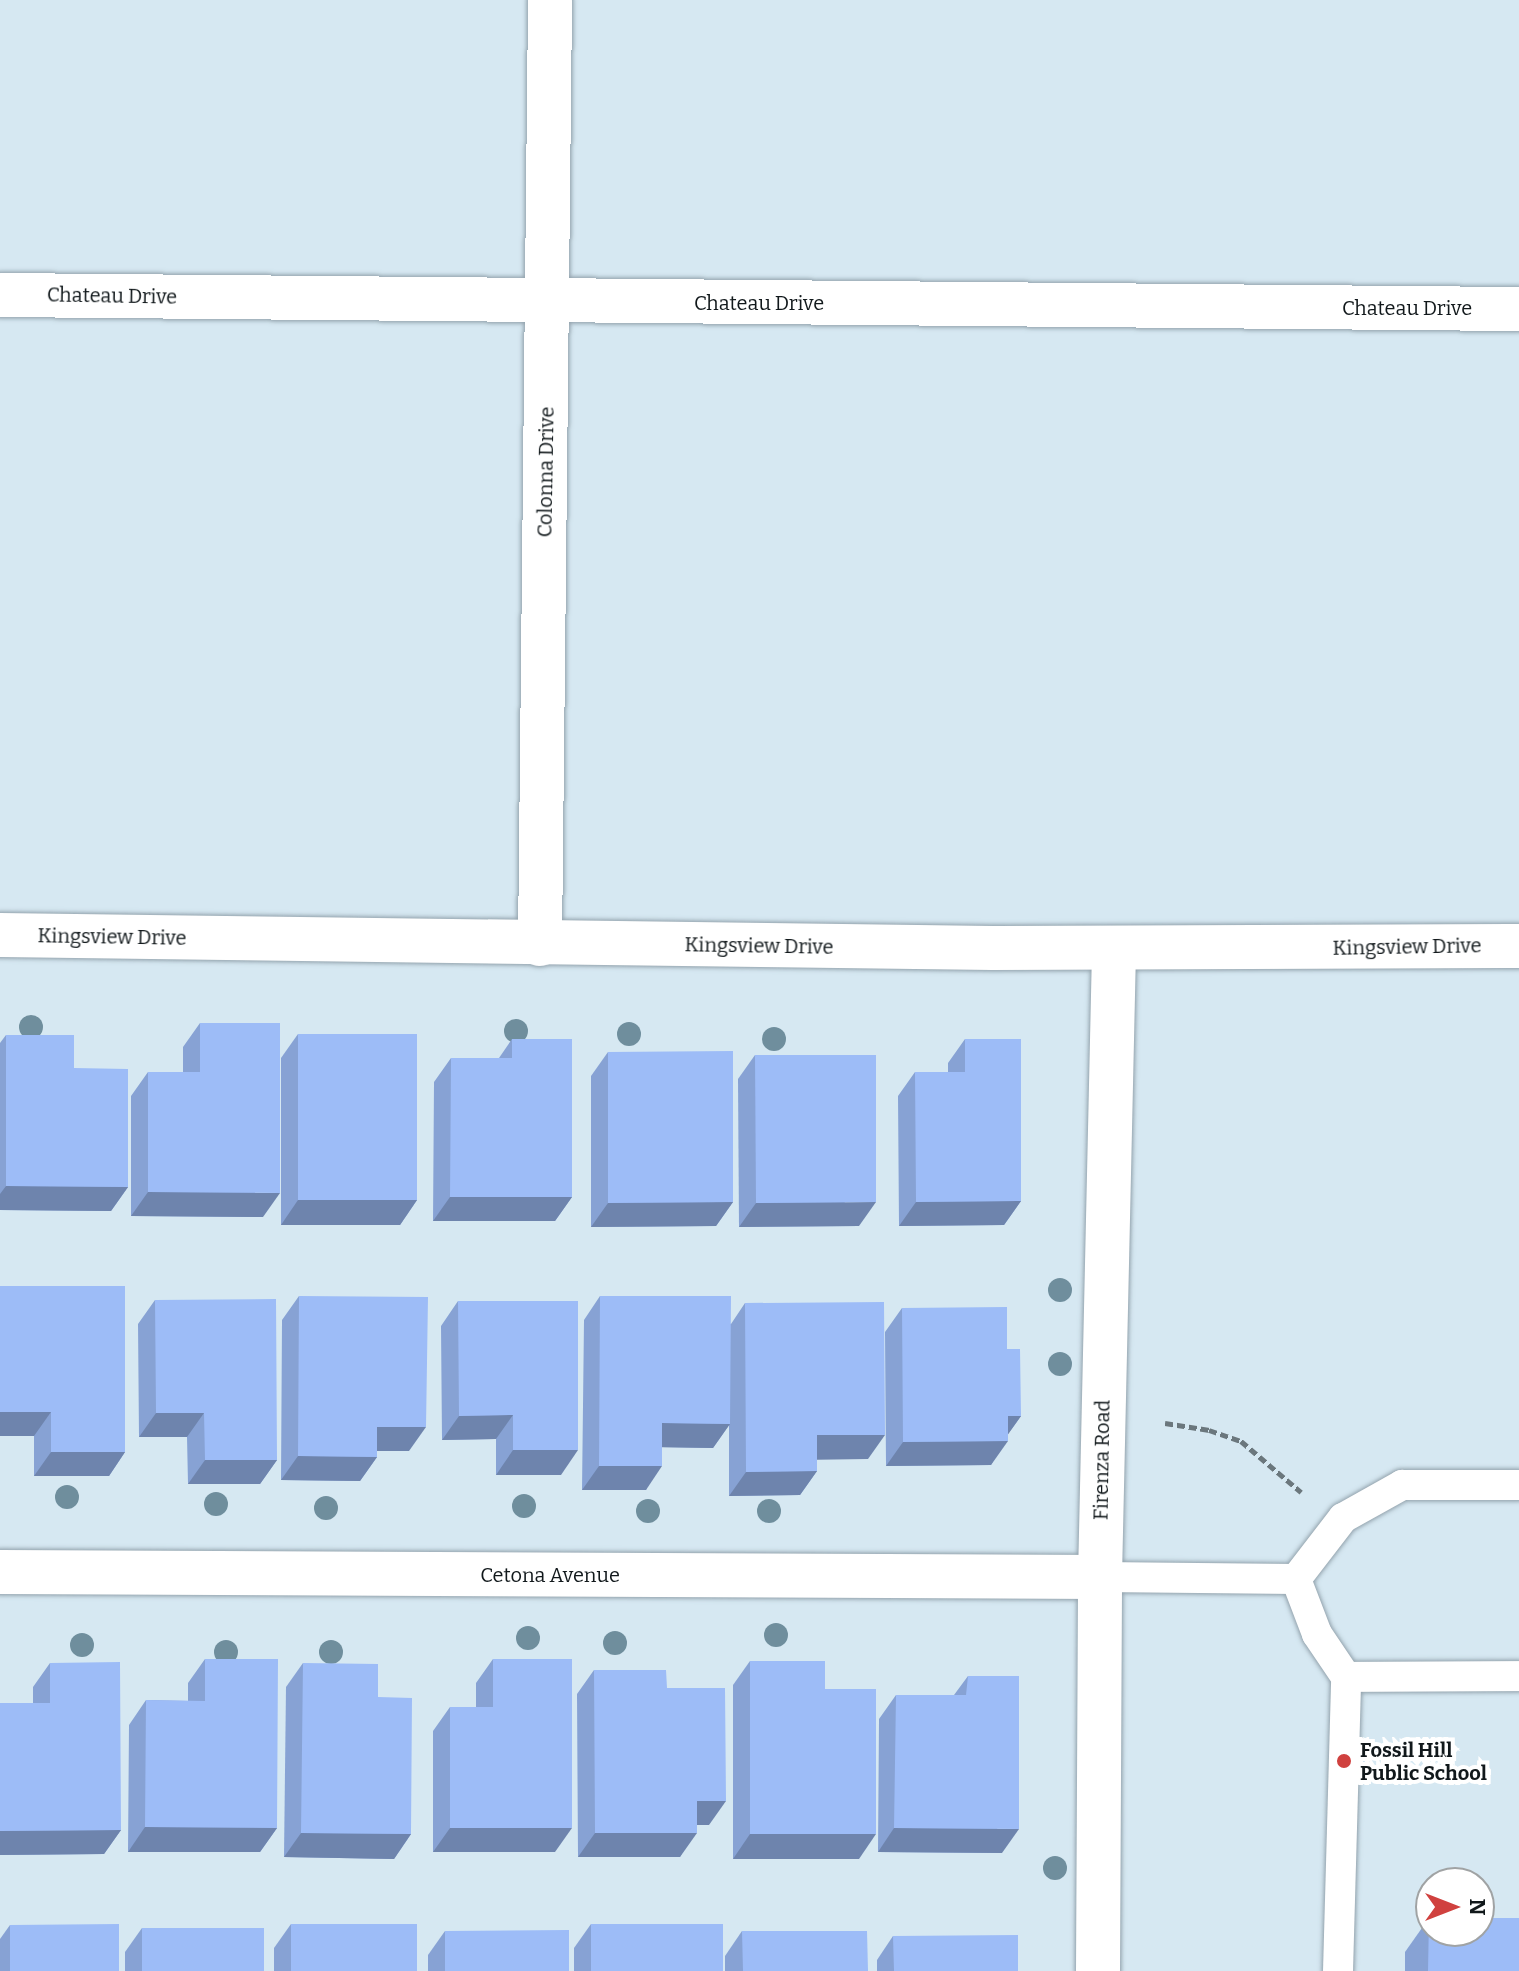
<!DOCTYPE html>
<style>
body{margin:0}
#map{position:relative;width:1519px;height:1971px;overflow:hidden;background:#d6e8f2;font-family:Bitter,serif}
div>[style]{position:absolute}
.path>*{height:5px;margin-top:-2.5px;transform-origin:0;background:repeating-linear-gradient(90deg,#6b777d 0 8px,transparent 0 12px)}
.roads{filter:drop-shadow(0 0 2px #93a3ad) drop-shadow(0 0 2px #93a3ad)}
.lane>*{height:30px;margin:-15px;padding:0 15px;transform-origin:15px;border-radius:15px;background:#fff}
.street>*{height:44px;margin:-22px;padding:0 22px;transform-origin:22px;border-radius:22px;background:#fff}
.trees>*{width:24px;height:24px;margin:-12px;border-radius:50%;background:#6f8e9d}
.wall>*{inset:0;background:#87a2d4}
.shaded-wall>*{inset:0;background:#6e84ad}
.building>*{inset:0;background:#9dbcf7}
.dots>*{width:22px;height:22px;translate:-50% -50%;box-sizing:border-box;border:4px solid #fff;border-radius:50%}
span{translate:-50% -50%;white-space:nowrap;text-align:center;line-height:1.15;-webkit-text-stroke:8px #fff;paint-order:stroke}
.street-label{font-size:20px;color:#11181b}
.poi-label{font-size:20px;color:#11181b;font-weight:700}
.left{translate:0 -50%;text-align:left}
.north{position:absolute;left:1415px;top:1867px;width:80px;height:80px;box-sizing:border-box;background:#fff;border:2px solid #a0a3a4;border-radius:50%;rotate:90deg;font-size:22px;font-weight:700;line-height:32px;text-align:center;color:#11181b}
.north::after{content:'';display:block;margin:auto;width:28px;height:36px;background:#d0413f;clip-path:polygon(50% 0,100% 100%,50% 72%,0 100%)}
</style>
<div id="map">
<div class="path">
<i style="left:1165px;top:1423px;width:45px;rotate:9deg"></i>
<i style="left:1209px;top:1430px;width:34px;rotate:19deg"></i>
<i style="left:1241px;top:1441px;width:79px;rotate:40.4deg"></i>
</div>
<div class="roads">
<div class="lane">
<i style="left:1100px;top:1577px;width:196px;rotate:0.6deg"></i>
<i style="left:1296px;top:1579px;width:77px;rotate:-52.4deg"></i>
<i style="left:1343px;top:1518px;width:68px;rotate:-29.2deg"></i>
<i style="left:1402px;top:1485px;width:117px"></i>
<i style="left:1296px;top:1579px;width:59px;rotate:69.1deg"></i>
<i style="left:1317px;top:1634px;width:52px;rotate:56deg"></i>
<i style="left:1338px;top:1971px;width:294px;rotate:-88.4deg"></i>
<i style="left:1346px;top:1677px;width:173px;rotate:-0.3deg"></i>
</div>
<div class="street">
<i style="left:0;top:295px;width:1519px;rotate:0.53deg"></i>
<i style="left:0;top:935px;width:993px;rotate:0.75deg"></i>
<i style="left:993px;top:948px;width:526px;rotate:-0.22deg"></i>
<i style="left:540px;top:944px;width:944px;rotate:-89.39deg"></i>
<i style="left:0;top:1572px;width:1100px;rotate:0.26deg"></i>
<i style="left:1098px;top:1971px;width:394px;rotate:-89.7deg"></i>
<i style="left:1100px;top:1577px;width:628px;rotate:-88.72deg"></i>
</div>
</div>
<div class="trees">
<i style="left:31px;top:1027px"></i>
<i style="left:516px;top:1031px"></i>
<i style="left:629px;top:1034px"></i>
<i style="left:774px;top:1039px"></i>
<i style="left:1060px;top:1290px"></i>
<i style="left:1060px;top:1364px"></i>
<i style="left:67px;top:1497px"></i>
<i style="left:216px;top:1504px"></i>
<i style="left:524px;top:1506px"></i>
<i style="left:326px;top:1508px"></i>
<i style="left:648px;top:1511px"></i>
<i style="left:769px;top:1511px"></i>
<i style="left:776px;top:1635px"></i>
<i style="left:528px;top:1638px"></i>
<i style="left:615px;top:1643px"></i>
<i style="left:82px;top:1645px"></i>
<i style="left:226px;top:1652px"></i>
<i style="left:331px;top:1652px"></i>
<i style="left:1055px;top:1868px"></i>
</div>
<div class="wall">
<i style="clip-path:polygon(200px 1023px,263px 1217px,131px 1216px,131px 1096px,148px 1072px,183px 1072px,183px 1047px)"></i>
<i style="clip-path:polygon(298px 1034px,417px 1200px,400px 1225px,281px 1225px,281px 1058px)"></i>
<i style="clip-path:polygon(6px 1035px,128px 1187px,111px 1211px,0 1210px,0 1043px)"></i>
<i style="clip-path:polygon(512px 1039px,572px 1197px,555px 1221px,433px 1221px,434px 1082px,451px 1058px,499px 1058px)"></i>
<i style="clip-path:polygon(965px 1039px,1021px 1201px,1004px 1225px,899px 1226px,898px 1096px,915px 1072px,948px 1072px,948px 1063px)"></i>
<i style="clip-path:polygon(608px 1052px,733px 1202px,716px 1226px,591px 1227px,591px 1076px)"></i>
<i style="clip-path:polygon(755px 1055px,859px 1226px,739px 1227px,738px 1079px)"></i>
<i style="clip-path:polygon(0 1286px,125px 1452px,109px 1476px,34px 1476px,34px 1436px,0 1436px)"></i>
<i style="clip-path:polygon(299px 1296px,409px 1451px,377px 1451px,377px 1457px,360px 1481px,281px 1480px,282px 1320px)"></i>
<i style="clip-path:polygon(600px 1296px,731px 1324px,745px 1303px,868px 1459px,817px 1459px,817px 1471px,800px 1495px,729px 1496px,729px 1425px,713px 1448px,662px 1447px,646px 1490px,582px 1490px,584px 1320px)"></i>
<i style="clip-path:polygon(155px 1300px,277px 1460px,260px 1484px,188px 1484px,187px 1437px,139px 1437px,138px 1324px)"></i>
<i style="clip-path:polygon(458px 1301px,561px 1475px,496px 1475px,496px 1439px,442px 1440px,441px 1326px)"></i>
<i style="clip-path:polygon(902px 1308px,1007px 1349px,1021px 1416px,1008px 1434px,991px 1465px,886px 1466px,885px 1332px)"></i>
<i style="clip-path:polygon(205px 1659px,277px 1828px,260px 1852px,128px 1852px,129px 1725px,146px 1700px,188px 1701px,188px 1683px)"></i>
<i style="clip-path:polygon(493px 1659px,555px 1852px,433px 1852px,433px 1731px,450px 1707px,476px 1707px,476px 1683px)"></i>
<i style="clip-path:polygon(750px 1661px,825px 1689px,859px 1859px,733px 1859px,733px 1685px)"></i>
<i style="clip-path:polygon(50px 1663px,121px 1830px,104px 1854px,0 1855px,0 1703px,33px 1703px,33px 1687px)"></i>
<i style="clip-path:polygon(303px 1663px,378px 1697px,411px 1834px,394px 1859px,284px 1857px,286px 1687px)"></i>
<i style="clip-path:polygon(594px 1670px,667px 1688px,709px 1825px,697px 1825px,680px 1857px,578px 1857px,577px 1694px)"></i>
<i style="clip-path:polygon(968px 1676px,1002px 1853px,878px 1852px,879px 1719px,896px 1695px,954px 1695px)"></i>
<i style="clip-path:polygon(1429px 1918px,1519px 1971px,1405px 1971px,1405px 1952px)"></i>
<i style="clip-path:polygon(291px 1924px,417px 1971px,274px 1971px,274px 1948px)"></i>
<i style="clip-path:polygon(591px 1924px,723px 1971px,574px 1971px,574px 1948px)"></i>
<i style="clip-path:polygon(10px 1925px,119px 1971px,0 1971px,0 1939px)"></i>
<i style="clip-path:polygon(142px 1928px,264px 1971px,125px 1971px,125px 1952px)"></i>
<i style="clip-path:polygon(445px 1931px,569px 1971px,428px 1971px,428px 1955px)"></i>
<i style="clip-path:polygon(742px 1931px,868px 1971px,725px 1971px,725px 1956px)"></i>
<i style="clip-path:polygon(893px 1936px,1018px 1971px,877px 1971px,877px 1960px)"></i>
</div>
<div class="shaded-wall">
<i style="clip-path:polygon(6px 1186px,128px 1187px,111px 1211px,0 1210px,0 1194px)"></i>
<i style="clip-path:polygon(148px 1192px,280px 1193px,263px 1217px,131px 1216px)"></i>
<i style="clip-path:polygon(450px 1197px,572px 1197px,555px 1221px,433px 1221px)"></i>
<i style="clip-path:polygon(298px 1200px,417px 1200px,400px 1225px,281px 1225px)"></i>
<i style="clip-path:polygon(1021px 1201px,1004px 1225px,899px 1226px,916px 1202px)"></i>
<i style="clip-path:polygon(733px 1202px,716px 1226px,591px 1227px,608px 1203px)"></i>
<i style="clip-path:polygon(876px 1202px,859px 1226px,739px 1227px,756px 1203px)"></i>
<i style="clip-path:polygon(0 1412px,51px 1412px,34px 1436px,0 1436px)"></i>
<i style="clip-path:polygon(156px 1413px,204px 1413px,187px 1437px,139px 1437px)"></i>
<i style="clip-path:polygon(513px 1415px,496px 1439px,442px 1440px,459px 1416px)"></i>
<i style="clip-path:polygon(1008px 1416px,1021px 1416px,1004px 1440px)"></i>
<i style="clip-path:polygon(662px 1423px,730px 1424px,713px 1448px,646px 1447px)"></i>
<i style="clip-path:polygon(377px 1427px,426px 1427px,409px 1451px,360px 1451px)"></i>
<i style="clip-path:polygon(817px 1435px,885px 1435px,868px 1459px,800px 1460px)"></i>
<i style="clip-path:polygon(1008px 1441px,991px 1465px,886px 1466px,903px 1442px)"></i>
<i style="clip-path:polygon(513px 1450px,578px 1450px,561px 1475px,496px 1475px)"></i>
<i style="clip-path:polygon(51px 1452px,125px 1452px,109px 1476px,34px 1476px)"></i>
<i style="clip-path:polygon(298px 1456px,377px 1457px,360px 1481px,281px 1480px)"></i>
<i style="clip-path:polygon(205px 1460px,277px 1460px,260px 1484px,188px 1484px)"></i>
<i style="clip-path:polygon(599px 1466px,662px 1466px,646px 1490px,582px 1490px)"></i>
<i style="clip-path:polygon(817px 1471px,800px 1495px,729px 1496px,746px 1472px)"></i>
<i style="clip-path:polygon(697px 1801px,726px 1801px,709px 1825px,680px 1825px)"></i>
<i style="clip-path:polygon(145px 1827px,277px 1828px,260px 1852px,128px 1852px)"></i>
<i style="clip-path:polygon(450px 1828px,572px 1828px,555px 1852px,433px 1852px)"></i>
<i style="clip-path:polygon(894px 1828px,1019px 1829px,1002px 1853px,878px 1852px)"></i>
<i style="clip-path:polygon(121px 1830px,104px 1854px,0 1855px,0 1831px)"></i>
<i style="clip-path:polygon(301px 1833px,411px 1834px,394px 1859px,284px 1857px)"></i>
<i style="clip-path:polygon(595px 1833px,697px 1833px,680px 1857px,578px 1857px)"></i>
<i style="clip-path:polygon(750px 1834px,876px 1834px,859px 1859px,733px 1859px)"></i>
</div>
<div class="building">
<i style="clip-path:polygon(200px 1023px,280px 1023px,280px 1193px,148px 1192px,148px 1072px,200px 1072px)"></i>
<i style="clip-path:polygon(298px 1034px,417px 1034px,417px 1200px,298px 1200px)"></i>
<i style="clip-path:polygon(6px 1035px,74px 1035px,74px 1068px,128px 1069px,128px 1187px,6px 1186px)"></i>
<i style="clip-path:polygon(512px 1039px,572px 1039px,572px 1197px,450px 1197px,451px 1058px,512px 1058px)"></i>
<i style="clip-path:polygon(965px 1039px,1021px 1039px,1021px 1201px,916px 1202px,915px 1072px,965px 1072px)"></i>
<i style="clip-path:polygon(733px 1051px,733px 1202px,608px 1203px,608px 1052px)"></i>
<i style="clip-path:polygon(755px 1055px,876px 1055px,876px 1202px,756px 1203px)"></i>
<i style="clip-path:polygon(0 1286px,125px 1286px,125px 1452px,51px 1452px,51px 1412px,0 1412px)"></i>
<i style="clip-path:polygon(299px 1296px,428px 1297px,426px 1427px,377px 1427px,377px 1457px,298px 1456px)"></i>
<i style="clip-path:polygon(600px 1296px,731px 1296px,730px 1424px,662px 1423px,662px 1466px,599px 1466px)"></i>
<i style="clip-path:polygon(276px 1299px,277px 1460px,205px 1460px,204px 1413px,156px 1413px,155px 1300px)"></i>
<i style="clip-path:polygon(458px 1301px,578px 1301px,578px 1450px,513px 1450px,513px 1415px,459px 1416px)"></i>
<i style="clip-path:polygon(884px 1302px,885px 1435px,817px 1435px,817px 1471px,746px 1472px,745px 1303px)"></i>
<i style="clip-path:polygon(1007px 1307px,1007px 1349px,1020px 1349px,1021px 1416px,1008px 1416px,1008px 1441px,903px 1442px,902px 1308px)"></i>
<i style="clip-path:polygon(205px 1659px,278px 1659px,277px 1828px,145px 1827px,146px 1700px,205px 1701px)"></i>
<i style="clip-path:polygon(493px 1659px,572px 1659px,572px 1828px,450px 1828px,450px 1707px,493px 1707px)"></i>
<i style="clip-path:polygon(750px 1661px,825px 1661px,825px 1689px,876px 1689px,876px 1834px,750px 1834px)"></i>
<i style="clip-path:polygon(120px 1662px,121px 1830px,0 1831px,0 1703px,50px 1703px,50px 1663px)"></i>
<i style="clip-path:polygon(303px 1663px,378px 1664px,378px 1697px,412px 1698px,411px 1834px,301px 1833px)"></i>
<i style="clip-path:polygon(594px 1670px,666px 1670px,667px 1688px,725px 1688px,726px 1801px,697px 1801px,697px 1833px,595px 1833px)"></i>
<i style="clip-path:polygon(968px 1676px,1019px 1676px,1019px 1829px,894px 1828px,896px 1695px,966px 1695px)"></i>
<i style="clip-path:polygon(1429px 1918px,1431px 1918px,1431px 1931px,1479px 1931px,1479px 1918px,1519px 1918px,1519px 1971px,1428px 1971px)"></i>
<i style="clip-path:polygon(119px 1924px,119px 1971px,10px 1971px,10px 1925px)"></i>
<i style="clip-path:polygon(291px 1924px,417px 1924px,417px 1971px,291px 1971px)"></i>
<i style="clip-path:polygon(591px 1924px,723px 1924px,723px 1971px,591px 1971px)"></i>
<i style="clip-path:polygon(142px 1928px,264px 1928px,264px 1971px,142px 1971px)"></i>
<i style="clip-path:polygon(569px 1930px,569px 1971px,445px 1971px,445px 1931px)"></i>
<i style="clip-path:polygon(742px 1931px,867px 1931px,868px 1971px,743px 1971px)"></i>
<i style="clip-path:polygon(1018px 1935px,1018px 1971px,894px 1971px,893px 1936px)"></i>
</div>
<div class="dots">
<i style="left:1344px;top:1761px;background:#d0413f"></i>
</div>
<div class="street-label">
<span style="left:112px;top:296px;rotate:1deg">Chateau Drive</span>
<span style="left:759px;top:303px">Chateau Drive</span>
<span style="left:1407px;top:308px">Chateau Drive</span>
<span style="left:546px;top:472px;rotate:-89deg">Colonna Drive</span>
<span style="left:112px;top:937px;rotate:1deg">Kingsview Drive</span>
<span style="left:759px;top:946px;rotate:1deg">Kingsview Drive</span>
<span style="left:1407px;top:947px;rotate:-1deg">Kingsview Drive</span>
<span style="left:1102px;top:1460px;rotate:-89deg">Firenza Road</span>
<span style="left:550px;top:1575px">Cetona Avenue</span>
</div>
<div class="poi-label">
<span class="left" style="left:1360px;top:1762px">Fossil Hill<br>Public School</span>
</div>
<div class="north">N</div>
</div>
